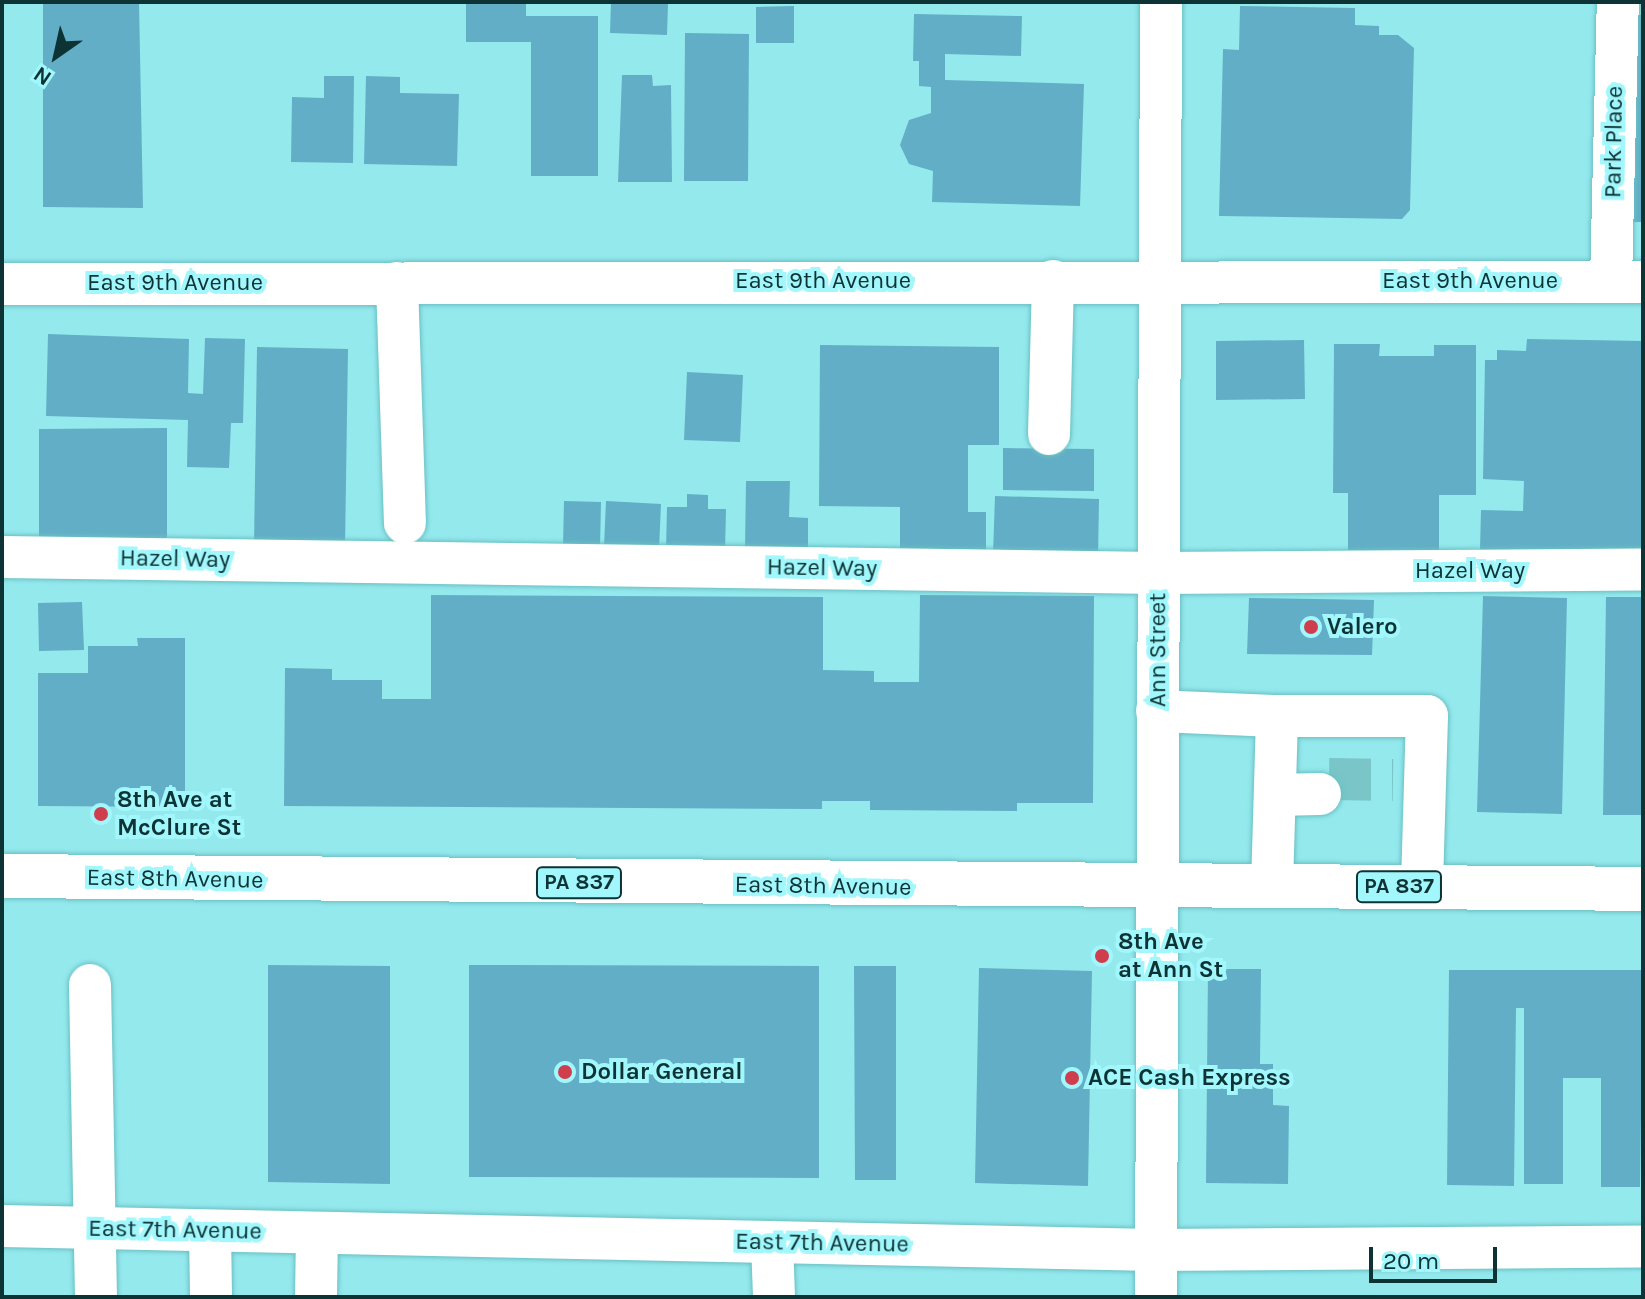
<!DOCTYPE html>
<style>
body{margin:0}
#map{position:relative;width:1645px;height:1299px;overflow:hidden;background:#94e9ed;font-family:Karla,sans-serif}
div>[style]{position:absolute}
.building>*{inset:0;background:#62aec6}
.minor-tunnel>*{height:42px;margin-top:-21px;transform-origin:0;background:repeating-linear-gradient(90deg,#79c5c8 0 42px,transparent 0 63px)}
.roads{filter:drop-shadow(0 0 2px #6ac0c4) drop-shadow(0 0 2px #6ac0c4)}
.minor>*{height:42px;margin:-21px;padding:0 21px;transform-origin:21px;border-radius:21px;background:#fff}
.major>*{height:44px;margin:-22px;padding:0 22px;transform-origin:22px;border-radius:22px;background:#fff}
.dots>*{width:22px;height:22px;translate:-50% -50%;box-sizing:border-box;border:4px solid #a1f7fb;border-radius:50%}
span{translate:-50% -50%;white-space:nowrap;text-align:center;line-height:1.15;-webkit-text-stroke:8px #a1f7fb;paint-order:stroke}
.shield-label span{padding:2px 6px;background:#a1f7fb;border:2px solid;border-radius:6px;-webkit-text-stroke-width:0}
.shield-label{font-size:22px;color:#0e3335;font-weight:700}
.street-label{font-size:24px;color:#0e3335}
.poi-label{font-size:24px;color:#0e3335;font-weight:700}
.left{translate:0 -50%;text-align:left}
.frame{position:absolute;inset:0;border:4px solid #0e3335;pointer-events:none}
.north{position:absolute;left:16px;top:16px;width:80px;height:80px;-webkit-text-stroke:6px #a1f7fb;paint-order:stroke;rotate:214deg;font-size:22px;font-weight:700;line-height:32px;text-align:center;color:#0e3335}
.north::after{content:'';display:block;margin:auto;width:28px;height:36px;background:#0e3335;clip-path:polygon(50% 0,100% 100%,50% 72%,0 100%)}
.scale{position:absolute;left:1369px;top:1247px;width:128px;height:36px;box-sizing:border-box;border:4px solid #0e3335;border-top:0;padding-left:10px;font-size:24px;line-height:28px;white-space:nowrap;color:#0e3335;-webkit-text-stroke:6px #a1f7fb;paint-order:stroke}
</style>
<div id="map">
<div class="building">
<i style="clip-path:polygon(43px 2px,139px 2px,143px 208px,43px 207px)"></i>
<i style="clip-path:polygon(466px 2px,526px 2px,526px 16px,598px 16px,598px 176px,531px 176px,531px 42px,466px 42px)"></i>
<i style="clip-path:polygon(611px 2px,668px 3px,667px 35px,610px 33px)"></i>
<i style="clip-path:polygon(794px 6px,794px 43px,756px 43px,756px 7px)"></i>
<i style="clip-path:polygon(1240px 6px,1355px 8px,1355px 25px,1379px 26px,1379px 35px,1398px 35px,1414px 48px,1410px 210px,1402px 219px,1219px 216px,1223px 49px,1239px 50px)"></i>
<i style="clip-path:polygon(914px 14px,1022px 16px,1021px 56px,945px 54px,945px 80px,1084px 84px,1080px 206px,932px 202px,933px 171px,909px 164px,900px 145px,909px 120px,931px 113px,931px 87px,919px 86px,919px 61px,913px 61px)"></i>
<i style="clip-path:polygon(1626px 15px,1643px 15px,1643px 222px,1626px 222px)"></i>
<i style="clip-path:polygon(685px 33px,749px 34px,748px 181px,684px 181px)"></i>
<i style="clip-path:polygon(622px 75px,652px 75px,653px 86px,671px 85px,672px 182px,618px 182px)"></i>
<i style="clip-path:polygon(324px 76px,354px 76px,353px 163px,291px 162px,292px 97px,324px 98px)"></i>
<i style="clip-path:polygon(366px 76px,400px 77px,400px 93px,459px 94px,457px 166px,364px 164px)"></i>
<i style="clip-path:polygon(48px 334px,189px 339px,188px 393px,203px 394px,205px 338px,245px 339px,243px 423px,231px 423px,229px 468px,187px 467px,188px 420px,46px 416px)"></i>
<i style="clip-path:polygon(1527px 339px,1643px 341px,1643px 553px,1480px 550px,1481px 510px,1523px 511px,1524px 481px,1483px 479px,1485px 360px,1497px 360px,1497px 350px,1526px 351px)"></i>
<i style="clip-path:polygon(1304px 340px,1305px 399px,1216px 400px,1216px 341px)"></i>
<i style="clip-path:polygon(1334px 344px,1380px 344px,1379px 356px,1434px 356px,1434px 345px,1476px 345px,1476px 495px,1439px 495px,1439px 550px,1348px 550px,1348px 493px,1333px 493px)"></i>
<i style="clip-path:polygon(820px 345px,999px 347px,999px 445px,968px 445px,968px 512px,986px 512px,986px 554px,900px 554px,900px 507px,819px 506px)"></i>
<i style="clip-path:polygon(257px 347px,348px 349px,345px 548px,254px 546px)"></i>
<i style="clip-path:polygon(687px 372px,743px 375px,740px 442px,684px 440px)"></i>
<i style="clip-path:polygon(167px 428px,167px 543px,39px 543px,39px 429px)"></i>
<i style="clip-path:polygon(1003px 448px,1094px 449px,1094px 491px,1003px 490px)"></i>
<i style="clip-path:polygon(746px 481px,790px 481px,789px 517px,808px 518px,808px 551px,745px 550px)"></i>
<i style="clip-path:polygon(687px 494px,708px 495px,708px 509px,726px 509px,725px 552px,666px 550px,667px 507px,687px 507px)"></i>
<i style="clip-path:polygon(995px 496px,1099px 499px,1098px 558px,993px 555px)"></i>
<i style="clip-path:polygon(564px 501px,601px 502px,600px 547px,563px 547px)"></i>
<i style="clip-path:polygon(606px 501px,661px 504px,659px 549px,604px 547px)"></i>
<i style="clip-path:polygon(431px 595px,823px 597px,823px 670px,874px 671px,874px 682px,919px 682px,920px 595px,1094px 596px,1093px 803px,1017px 803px,1017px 811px,870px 810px,870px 801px,822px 801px,822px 809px,284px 806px,285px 668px,332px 669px,332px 680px,382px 680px,382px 699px,431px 699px)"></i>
<i style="clip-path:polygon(1483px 596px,1567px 598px,1562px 814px,1477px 812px)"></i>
<i style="clip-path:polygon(1606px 597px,1643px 597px,1643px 815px,1603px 815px)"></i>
<i style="clip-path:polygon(1249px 598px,1374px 600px,1372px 655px,1247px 654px)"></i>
<i style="clip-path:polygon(82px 602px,84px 650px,39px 651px,38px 603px)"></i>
<i style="clip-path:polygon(137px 638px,185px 638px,185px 807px,38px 806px,38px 673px,88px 673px,88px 646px,138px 646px)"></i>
<i style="clip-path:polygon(268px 965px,390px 966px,390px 1184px,268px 1182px)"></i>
<i style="clip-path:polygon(469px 965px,819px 966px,819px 1178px,469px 1177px)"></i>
<i style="clip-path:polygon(854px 966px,896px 966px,896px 1180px,855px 1180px)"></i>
<i style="clip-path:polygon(979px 968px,1092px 971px,1088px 1186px,975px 1183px)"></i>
<i style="clip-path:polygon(1208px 969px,1261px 969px,1260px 1064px,1273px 1064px,1273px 1105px,1289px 1106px,1288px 1184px,1206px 1183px)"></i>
<i style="clip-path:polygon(1449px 970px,1643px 970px,1640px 1187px,1601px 1187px,1601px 1078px,1563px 1078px,1563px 1184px,1524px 1184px,1524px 1008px,1516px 1008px,1514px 1186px,1447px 1185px)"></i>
</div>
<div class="minor-tunnel">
<i style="left:1329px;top:779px;width:64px;rotate:0.9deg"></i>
</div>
<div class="roads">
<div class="minor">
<i style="left:1611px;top:281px;width:279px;rotate:-88.6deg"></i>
<i style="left:397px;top:283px;width:240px;rotate:88.1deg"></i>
<i style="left:2px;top:284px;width:1641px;rotate:-0.07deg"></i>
<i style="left:1049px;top:434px;width:153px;rotate:-88.5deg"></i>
<i style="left:2px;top:557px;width:1156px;rotate:0.79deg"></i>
<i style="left:1158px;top:573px;width:485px;rotate:-0.4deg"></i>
<i style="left:1157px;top:711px;width:120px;rotate:2.4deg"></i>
<i style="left:1275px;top:795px;width:45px;rotate:-1.3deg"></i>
<i style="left:1272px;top:886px;width:170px;rotate:-88.3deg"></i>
<i style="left:1277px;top:716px;width:150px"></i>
<i style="left:1427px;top:716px;width:171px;rotate:91.7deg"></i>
<i style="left:90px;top:985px;width:312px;rotate:88.9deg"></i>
<i style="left:2px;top:1226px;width:1152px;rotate:1.19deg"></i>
<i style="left:1154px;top:1250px;width:489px;rotate:-0.4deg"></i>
<i style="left:210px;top:1231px;width:66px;rotate:89.1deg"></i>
<i style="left:772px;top:1242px;width:55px;rotate:87.9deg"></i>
<i style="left:316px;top:1297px;width:64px;rotate:-89.1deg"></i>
<i style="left:1156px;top:1297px;width:1295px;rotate:-89.78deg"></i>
</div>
<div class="major">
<i style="left:2px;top:876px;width:1641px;rotate:0.45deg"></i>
</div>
</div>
<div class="dots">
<i style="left:1311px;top:627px;background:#cf3e4c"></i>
<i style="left:101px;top:814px;background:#cf3e4c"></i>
<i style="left:1102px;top:956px;background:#cf3e4c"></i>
<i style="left:565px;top:1072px;background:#cf3e4c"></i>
<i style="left:1072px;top:1078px;background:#cf3e4c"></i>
</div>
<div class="shield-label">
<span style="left:579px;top:883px">PA 837</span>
<span style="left:1399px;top:887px">PA 837</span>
</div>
<div class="street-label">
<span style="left:1614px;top:142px;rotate:-89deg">Park Place</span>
<span style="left:823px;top:281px">East 9th Avenue</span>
<span style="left:1470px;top:281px">East 9th Avenue</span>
<span style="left:175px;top:283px">East 9th Avenue</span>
<span style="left:175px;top:559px;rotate:1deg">Hazel Way</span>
<span style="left:822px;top:568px;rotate:1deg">Hazel Way</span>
<span style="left:1470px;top:571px">Hazel Way</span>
<span style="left:1158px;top:650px;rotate:-90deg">Ann Street</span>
<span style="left:175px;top:879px;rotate:1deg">East 8th Avenue</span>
<span style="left:823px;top:886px;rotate:1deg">East 8th Avenue</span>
<span style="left:175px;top:1230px;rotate:1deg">East 7th Avenue</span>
<span style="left:822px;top:1243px;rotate:1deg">East 7th Avenue</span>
</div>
<div class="poi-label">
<span class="left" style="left:1327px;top:627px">Valero</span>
<span class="left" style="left:117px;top:814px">8th Ave at<br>McClure St</span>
<span class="left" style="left:1118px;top:956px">8th Ave<br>at Ann St</span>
<span class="left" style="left:581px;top:1072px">Dollar General</span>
<span class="left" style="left:1088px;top:1078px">ACE Cash Express</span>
</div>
<div class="frame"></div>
<div class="north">N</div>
<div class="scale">20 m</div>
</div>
